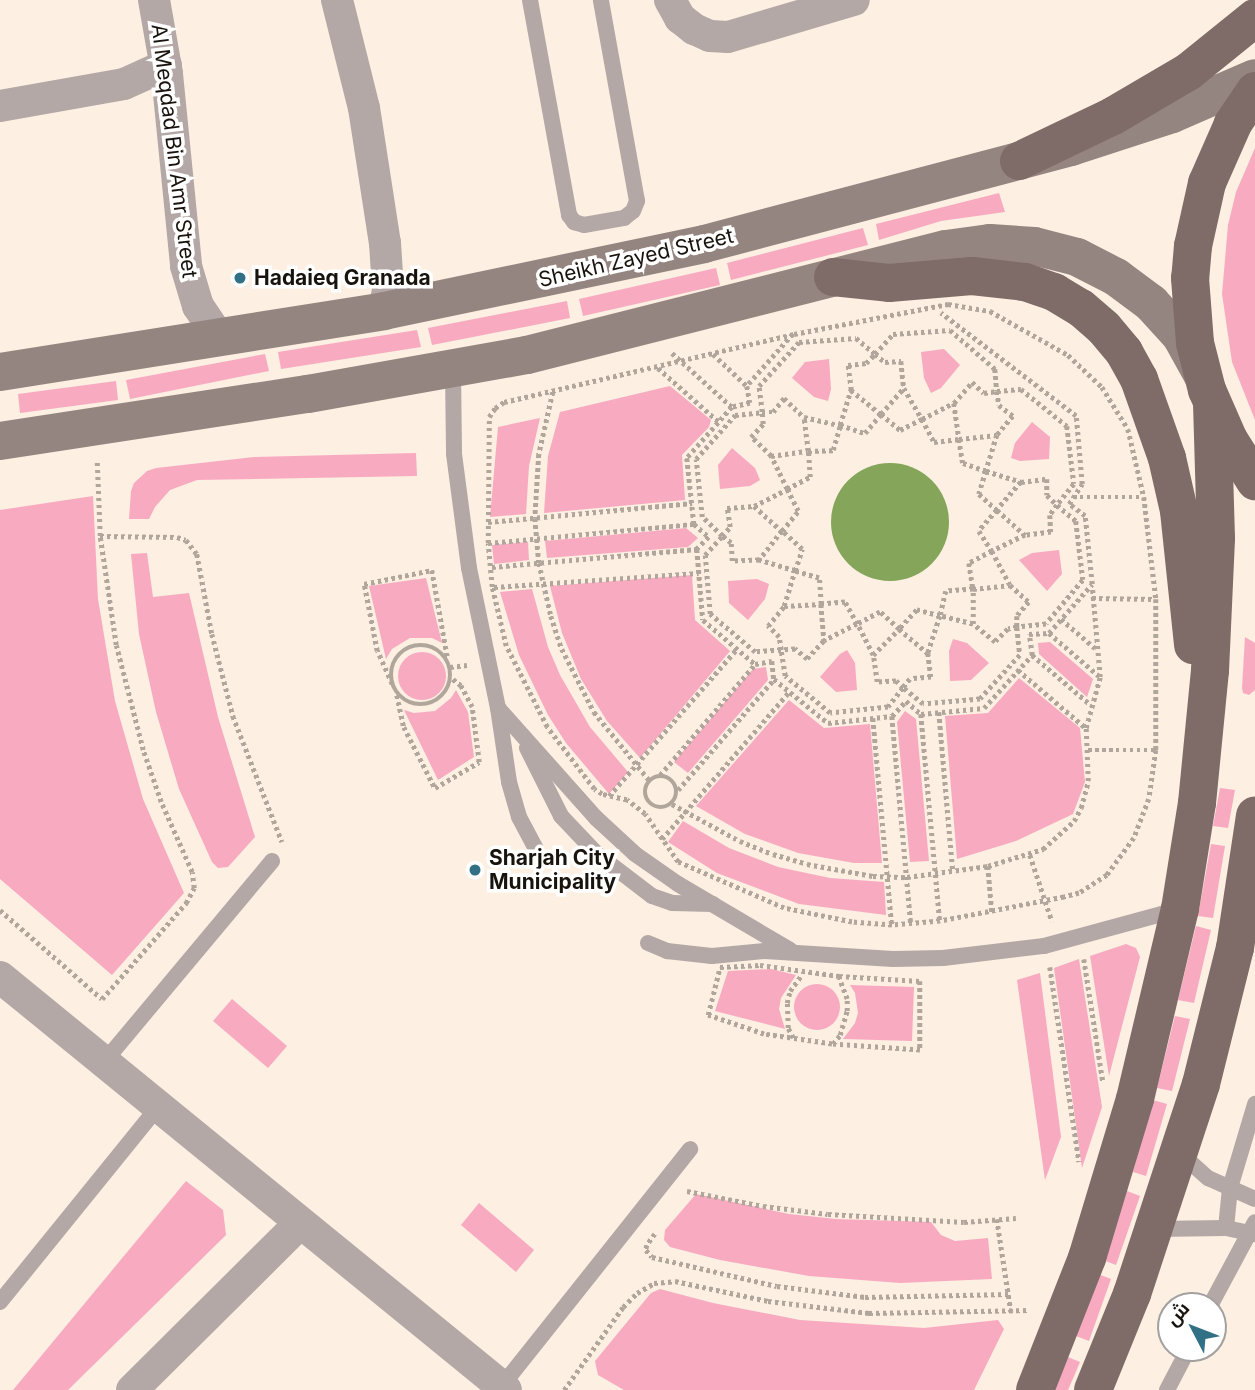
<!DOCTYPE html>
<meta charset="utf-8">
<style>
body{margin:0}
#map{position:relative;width:1255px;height:1390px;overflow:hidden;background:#fdefe1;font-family:Inter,Cairo,sans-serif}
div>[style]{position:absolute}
.green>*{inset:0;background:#f8aac1}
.round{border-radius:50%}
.water>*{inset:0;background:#85a65a}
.path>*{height:4.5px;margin-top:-2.25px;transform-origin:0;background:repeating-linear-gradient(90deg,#b1a69b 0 3.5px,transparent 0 7px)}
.path>.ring{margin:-2.25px;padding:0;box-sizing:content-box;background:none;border:4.5px solid #b1a69b;border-radius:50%}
.service>*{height:16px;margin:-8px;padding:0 8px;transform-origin:8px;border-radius:8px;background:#b3a8a6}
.minor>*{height:32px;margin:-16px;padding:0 16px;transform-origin:16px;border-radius:16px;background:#b3a8a6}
.secondary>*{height:38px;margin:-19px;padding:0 19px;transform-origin:19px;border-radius:19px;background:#958581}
.primary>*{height:38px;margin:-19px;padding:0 19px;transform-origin:19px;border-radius:19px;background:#7f6c68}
.dots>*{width:19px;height:19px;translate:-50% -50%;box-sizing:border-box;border:4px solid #fff;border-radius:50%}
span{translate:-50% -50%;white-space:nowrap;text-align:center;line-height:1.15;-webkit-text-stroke:7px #fff;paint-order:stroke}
.street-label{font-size:21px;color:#19130e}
.poi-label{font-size:21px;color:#19130e;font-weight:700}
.left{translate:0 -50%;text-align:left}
.north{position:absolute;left:1157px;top:1292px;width:70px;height:70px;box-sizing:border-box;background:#fff;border:2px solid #a3a19f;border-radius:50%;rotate:312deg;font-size:19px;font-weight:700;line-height:28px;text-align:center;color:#19130e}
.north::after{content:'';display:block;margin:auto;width:24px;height:32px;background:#327086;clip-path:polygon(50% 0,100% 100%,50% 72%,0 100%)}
</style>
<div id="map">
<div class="green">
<i style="clip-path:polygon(1255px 148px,1255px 420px,1232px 362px,1222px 294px,1228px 225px,1236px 192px)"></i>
<i style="clip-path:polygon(999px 193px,1005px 212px,941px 221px,879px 240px,876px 224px)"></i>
<i style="clip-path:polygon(863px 228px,868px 245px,731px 280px,727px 263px)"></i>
<i style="clip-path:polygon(716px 268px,720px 285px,583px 316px,579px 299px)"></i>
<i style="clip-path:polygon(567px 301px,570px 318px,432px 345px,428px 328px)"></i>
<i style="clip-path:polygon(417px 330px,421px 347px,281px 369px,278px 352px)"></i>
<i style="clip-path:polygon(944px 349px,960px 365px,941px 388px,931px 393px,924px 378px,921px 352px)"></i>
<i style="clip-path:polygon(265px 354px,269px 371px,130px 399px,126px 380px)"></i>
<i style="clip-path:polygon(829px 359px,831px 389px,828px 401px,814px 397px,792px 378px,805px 362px)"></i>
<i style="clip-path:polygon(116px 381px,118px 400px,20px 413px,18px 394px)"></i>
<i style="clip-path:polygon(670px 386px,711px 420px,709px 427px,682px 455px,685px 500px,544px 513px,548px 456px,560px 412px)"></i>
<i style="clip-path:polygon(540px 418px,529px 466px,526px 514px,490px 517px,498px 427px)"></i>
<i style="clip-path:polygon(1032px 422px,1050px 437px,1049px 459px,1020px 461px,1011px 458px,1015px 443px)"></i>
<i style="clip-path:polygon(732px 448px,755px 468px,760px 480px,750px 486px,720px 489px,718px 465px)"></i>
<i style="clip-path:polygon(416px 453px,417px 476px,197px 480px,170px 490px,155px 507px,149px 519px,129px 519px,131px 491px,134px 483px,147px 471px,156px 468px,254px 457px)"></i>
<i style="clip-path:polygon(93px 496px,98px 599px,115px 701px,143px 799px,184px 893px,112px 975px,0 879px,0 510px)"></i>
<i style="clip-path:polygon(686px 528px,698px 538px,688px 547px,547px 558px,545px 541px)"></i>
<i style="clip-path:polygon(528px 542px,529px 560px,494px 564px,492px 545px)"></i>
<i style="clip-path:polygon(1059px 550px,1062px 574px,1047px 591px,1019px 560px,1032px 553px)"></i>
<i style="clip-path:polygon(147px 553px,153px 597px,189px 593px,218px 717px,255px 837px,228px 867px,218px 868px,212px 862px,179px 789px,156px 712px,139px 634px,131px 554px)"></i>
<i style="clip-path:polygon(692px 575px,695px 620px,730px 651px,640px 758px,607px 721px,581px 679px,562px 633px,550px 586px)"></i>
<i style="clip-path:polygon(426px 578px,442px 643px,432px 638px,410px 638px,392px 649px,386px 659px,369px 586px)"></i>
<i style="clip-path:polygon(757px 579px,769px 584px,765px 599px,748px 620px,729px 603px,728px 581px)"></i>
<i style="clip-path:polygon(532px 589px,548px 647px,560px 675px,590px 727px,628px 772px,609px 794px,566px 743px,548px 715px,519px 655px,500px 592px)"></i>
<i style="clip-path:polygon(1245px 637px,1255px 643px,1255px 690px,1249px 695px,1243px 693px,1242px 688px)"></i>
<i style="clip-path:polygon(953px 639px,967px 643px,989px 663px,971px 680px,950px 681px,949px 651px)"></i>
<i style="clip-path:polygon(1050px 642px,1093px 679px,1087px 697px,1039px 654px,1038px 643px)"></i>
<i style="clip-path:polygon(847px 650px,855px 663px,857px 690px,836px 692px,820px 677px,840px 654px)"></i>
<i class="round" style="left:398px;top:652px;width:48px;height:48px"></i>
<i style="clip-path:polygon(766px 667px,768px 680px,688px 773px,674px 762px,753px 669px)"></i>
<i style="clip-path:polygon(1019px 678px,1080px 728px,1085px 782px,1073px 814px,1016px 841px,957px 859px,945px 716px,988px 713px)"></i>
<i style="clip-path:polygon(456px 690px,468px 712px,474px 757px,438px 780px,404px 710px,414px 713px,435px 711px,451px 698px)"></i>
<i style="clip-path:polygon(789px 700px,824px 728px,870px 724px,882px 863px,854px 863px,798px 853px,745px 834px,696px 806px)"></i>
<i style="clip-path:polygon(905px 711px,916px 719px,929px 861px,910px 862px,897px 722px)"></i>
<i style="clip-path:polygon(1220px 788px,1235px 790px,1228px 828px,1213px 826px)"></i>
<i style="clip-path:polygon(683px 821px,729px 848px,778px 867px,830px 878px,884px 882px,886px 915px,799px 904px,717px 873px,668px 842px)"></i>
<i style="clip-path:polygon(1211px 844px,1225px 846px,1213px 918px,1198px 916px)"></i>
<i style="clip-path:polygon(1196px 926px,1211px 930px,1194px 1003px,1178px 1000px)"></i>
<i style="clip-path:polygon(1126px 944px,1136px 948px,1140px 957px,1109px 1076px,1090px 956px)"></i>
<i style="clip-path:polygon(1079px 959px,1102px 1107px,1082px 1168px,1054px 968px)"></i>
<i style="clip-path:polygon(771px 969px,796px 975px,781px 998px,779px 1009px,785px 1029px,715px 1011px,728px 971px)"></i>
<i style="clip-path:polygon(1040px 973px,1061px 1137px,1045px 1180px,1017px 980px)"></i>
<i class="round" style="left:794px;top:984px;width:46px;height:46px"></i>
<i style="clip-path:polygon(850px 985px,914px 987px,912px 1041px,843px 1039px,855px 1023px,858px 1013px,855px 993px)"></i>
<i style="clip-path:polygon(232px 999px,287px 1046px,268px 1068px,213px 1021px)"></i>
<i style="clip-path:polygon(1175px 1016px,1190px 1019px,1172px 1091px,1157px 1088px)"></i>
<i style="clip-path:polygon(1153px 1100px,1167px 1104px,1146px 1176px,1133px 1172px)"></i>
<i style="clip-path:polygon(186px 1181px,223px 1210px,226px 1235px,68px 1390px,13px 1390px)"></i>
<i style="clip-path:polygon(1127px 1191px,1140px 1196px,1116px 1265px,1103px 1260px)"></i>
<i style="clip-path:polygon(696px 1194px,789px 1214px,836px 1219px,931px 1222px,941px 1235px,955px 1241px,988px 1238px,992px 1279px,900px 1283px,809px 1276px,720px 1260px,670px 1247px,664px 1240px,665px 1230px)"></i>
<i style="clip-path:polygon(479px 1203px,534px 1250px,516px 1272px,461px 1225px)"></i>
<i style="clip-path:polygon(1098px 1274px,1111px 1279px,1089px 1341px,1076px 1336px)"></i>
<i style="clip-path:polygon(660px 1289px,713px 1303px,800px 1320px,924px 1328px,998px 1320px,1004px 1329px,974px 1390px,624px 1390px,598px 1375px,595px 1361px,651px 1293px)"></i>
<i style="clip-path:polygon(1068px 1357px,1080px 1362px,1068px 1390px,1054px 1390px)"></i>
</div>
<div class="water">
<i class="round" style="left:831px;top:463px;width:118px;height:118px"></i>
</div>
<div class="path">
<i style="left:948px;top:304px;width:43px;rotate:9.5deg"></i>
<i style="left:990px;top:311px;width:90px;rotate:29.4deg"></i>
<i style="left:1068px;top:355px;width:47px;rotate:43.3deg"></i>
<i style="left:1102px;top:387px;width:49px;rotate:58.2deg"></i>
<i style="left:1128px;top:429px;width:70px;rotate:76.8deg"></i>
<i style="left:1144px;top:497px;width:103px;rotate:83.3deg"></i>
<i style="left:1156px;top:599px;width:151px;rotate:90deg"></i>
<i style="left:1156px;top:750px;width:49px;rotate:98.1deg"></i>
<i style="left:1149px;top:799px;width:42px;rotate:111deg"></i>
<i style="left:1134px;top:838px;width:46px;rotate:126.1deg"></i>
<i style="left:1107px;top:875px;width:33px;rotate:147deg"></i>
<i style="left:1079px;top:893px;width:16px;rotate:165deg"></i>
<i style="left:1064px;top:897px;width:126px;rotate:169deg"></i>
<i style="left:940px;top:921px;width:48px;rotate:175.2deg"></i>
<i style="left:892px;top:925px;width:40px;rotate:-175.7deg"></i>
<i style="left:852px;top:922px;width:69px;rotate:-168.4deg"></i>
<i style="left:784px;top:908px;width:116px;rotate:-156.5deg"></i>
<i style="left:678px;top:862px;width:58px;rotate:-124.5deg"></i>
<i style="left:645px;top:814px;width:23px;rotate:-142deg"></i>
<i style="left:627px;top:800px;width:26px;rotate:-167deg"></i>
<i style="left:602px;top:794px;width:9px;rotate:-148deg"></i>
<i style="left:594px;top:789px;width:78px;rotate:-127.2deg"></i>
<i style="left:547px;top:727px;width:91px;rotate:-116.8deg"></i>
<i style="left:506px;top:646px;width:61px;rotate:-103.3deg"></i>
<i style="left:492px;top:587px;width:44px;rotate:-95.2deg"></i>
<i style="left:488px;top:543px;width:126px;rotate:-89.5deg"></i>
<i style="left:489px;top:417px;width:11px;rotate:-56deg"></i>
<i style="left:495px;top:408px;width:11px;rotate:-34deg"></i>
<i style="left:504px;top:402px;width:298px;rotate:-13.2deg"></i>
<i style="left:794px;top:334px;width:157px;rotate:-11deg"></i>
<i style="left:950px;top:330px;width:60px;rotate:40.9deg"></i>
<i style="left:995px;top:369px;width:22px;rotate:85deg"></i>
<i style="left:997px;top:391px;width:24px;rotate:-5deg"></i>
<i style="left:1021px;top:389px;width:59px;rotate:38.8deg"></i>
<i style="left:1067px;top:426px;width:58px;rotate:83.1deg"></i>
<i style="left:1074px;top:484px;width:27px;rotate:129deg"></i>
<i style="left:1057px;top:505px;width:25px;rotate:40deg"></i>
<i style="left:1076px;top:521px;width:59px;rotate:83.2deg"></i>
<i style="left:1083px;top:580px;width:57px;rotate:130.1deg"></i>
<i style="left:1046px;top:624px;width:29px;rotate:174deg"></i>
<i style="left:1017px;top:627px;width:28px;rotate:84deg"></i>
<i style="left:1020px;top:655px;width:59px;rotate:132.3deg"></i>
<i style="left:980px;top:699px;width:57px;rotate:175deg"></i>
<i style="left:923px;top:704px;width:26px;rotate:-141deg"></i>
<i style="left:903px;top:688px;width:24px;rotate:128deg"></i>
<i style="left:888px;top:707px;width:58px;rotate:174.1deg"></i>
<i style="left:830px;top:713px;width:58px;rotate:-140.6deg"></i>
<i style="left:785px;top:676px;width:26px;rotate:-99deg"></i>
<i style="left:781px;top:650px;width:26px;rotate:176deg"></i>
<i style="left:755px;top:652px;width:59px;rotate:-139.8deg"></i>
<i style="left:710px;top:614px;width:59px;rotate:-94.8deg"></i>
<i style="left:705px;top:555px;width:25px;rotate:-48deg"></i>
<i style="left:722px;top:536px;width:28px;rotate:-136deg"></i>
<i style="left:702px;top:517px;width:58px;rotate:-95.9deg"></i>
<i style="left:696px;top:459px;width:59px;rotate:-48.4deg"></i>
<i style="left:735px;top:415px;width:27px;rotate:-6deg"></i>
<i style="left:762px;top:412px;width:26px;rotate:-97deg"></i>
<i style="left:759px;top:386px;width:59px;rotate:-47.7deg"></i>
<i style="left:799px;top:342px;width:57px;rotate:-4deg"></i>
<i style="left:856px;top:338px;width:25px;rotate:40deg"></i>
<i style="left:875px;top:354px;width:27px;rotate:-48deg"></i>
<i style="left:893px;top:334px;width:57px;rotate:-4deg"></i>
<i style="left:793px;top:334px;width:69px;rotate:131.5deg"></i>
<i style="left:747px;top:386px;width:17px;rotate:80deg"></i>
<i style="left:750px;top:403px;width:18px;rotate:167deg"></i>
<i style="left:732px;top:407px;width:68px;rotate:131.4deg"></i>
<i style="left:687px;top:458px;width:66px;rotate:83.9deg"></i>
<i style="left:694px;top:524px;width:20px;rotate:41deg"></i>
<i style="left:709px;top:537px;width:17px;rotate:135deg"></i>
<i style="left:697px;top:549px;width:71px;rotate:85.2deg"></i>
<i style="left:703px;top:620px;width:68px;rotate:40.2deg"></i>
<i style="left:755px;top:664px;width:17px;rotate:-10deg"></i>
<i style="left:772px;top:661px;width:18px;rotate:84deg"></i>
<i style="left:774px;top:679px;width:70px;rotate:39.2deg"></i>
<i style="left:828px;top:723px;width:64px;rotate:-6.2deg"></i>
<i style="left:892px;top:716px;width:21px;rotate:-47deg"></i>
<i style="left:906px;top:701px;width:20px;rotate:41deg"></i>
<i style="left:921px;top:714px;width:63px;rotate:-5.4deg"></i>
<i style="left:984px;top:708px;width:72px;rotate:-47.8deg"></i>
<i style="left:1032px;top:655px;width:21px;rotate:-98deg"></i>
<i style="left:1029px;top:634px;width:20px;rotate:-3deg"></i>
<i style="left:1049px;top:633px;width:65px;rotate:-48.7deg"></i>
<i style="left:1092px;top:584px;width:68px;rotate:-95.9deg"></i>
<i style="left:1085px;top:516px;width:20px;rotate:-143deg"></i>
<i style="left:1069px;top:504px;width:24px;rotate:-57deg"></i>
<i style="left:1082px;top:484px;width:68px;rotate:-95deg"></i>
<i style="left:1076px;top:416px;width:170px;rotate:-142.7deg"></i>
<i style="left:672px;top:353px;width:81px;rotate:42deg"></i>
<i style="left:713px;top:354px;width:47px;rotate:43.3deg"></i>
<i style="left:875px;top:354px;width:13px;rotate:39deg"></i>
<i style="left:885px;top:362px;width:16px;rotate:-4deg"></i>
<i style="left:901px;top:361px;width:27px;rotate:84deg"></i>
<i style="left:904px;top:388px;width:36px;rotate:60deg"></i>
<i style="left:922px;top:419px;width:36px;rotate:-27deg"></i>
<i style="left:954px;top:403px;width:28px;rotate:-49deg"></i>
<i style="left:972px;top:382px;width:16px;rotate:43deg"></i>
<i style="left:984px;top:393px;width:13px;rotate:-9deg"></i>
<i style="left:997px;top:391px;width:14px;rotate:82deg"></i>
<i style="left:999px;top:405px;width:18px;rotate:38deg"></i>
<i style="left:1013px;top:416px;width:25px;rotate:130deg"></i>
<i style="left:997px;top:435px;width:38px;rotate:107deg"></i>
<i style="left:986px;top:471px;width:37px;rotate:17deg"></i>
<i style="left:1021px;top:482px;width:26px;rotate:-7deg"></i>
<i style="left:1047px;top:479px;width:16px;rotate:90deg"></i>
<i style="left:1047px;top:495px;width:14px;rotate:45deg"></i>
<i style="left:1057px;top:505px;width:12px;rotate:125deg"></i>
<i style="left:1050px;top:515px;width:17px;rotate:87deg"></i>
<i style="left:1051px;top:532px;width:26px;rotate:173deg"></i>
<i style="left:1025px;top:535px;width:37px;rotate:154deg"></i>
<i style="left:992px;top:551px;width:38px;rotate:62deg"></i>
<i style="left:1010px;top:585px;width:25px;rotate:42deg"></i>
<i style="left:1029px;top:602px;width:18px;rotate:131deg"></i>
<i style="left:1017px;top:616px;width:11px;rotate:90deg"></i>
<i style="left:1017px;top:627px;width:9px;rotate:167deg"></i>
<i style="left:1008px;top:629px;width:18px;rotate:135deg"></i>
<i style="left:995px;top:642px;width:28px;rotate:-141deg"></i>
<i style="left:973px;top:624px;width:34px;rotate:-166deg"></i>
<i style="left:940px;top:616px;width:39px;rotate:108deg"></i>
<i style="left:928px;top:653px;width:24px;rotate:83deg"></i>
<i style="left:931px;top:677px;width:21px;rotate:175deg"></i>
<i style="left:910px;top:679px;width:11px;rotate:128deg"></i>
<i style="left:903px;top:688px;width:10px;rotate:-135deg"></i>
<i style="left:896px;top:681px;width:19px;rotate:177deg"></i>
<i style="left:877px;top:682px;width:27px;rotate:-98deg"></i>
<i style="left:873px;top:655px;width:35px;rotate:-117deg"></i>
<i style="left:857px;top:624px;width:37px;rotate:153deg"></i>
<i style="left:824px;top:641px;width:25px;rotate:133deg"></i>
<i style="left:807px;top:659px;width:16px;rotate:-140deg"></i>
<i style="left:795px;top:649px;width:14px;rotate:176deg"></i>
<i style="left:781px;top:650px;width:13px;rotate:-99deg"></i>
<i style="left:779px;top:637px;width:16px;rotate:-135deg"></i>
<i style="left:768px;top:626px;width:26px;rotate:-51deg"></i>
<i style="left:784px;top:606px;width:37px;rotate:-73deg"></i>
<i style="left:795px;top:571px;width:38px;rotate:-163deg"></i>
<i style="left:759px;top:560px;width:27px;rotate:178deg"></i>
<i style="left:732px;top:561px;width:18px;rotate:-93deg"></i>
<i style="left:731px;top:543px;width:11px;rotate:-142deg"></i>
<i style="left:722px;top:536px;width:12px;rotate:-48deg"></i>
<i style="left:730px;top:527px;width:19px;rotate:-99deg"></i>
<i style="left:727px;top:508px;width:27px;rotate:-4deg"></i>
<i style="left:754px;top:506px;width:37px;rotate:-27deg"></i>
<i style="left:787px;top:489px;width:37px;rotate:-116deg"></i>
<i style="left:771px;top:456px;width:28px;rotate:-136deg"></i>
<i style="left:751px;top:437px;width:18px;rotate:-47deg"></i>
<i style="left:763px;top:424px;width:12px;rotate:-95deg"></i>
<i style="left:762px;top:412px;width:11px"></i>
<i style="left:773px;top:412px;width:18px;rotate:-52deg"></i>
<i style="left:784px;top:398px;width:28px;rotate:44deg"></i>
<i style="left:804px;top:417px;width:37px;rotate:13deg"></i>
<i style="left:840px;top:425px;width:37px;rotate:-73deg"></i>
<i style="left:851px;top:390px;width:25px;rotate:-97deg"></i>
<i style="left:848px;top:365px;width:18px;rotate:-6deg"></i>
<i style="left:866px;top:363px;width:13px;rotate:-45deg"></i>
<i style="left:658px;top:368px;width:81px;rotate:41.5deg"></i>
<i style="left:851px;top:390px;width:38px;rotate:39deg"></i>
<i style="left:881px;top:414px;width:35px;rotate:-49deg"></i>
<i style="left:553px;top:392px;width:64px;rotate:102.7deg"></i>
<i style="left:539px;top:454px;width:64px;rotate:93.6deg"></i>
<i style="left:535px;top:518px;width:45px;rotate:84.9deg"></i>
<i style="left:539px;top:563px;width:54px;rotate:77.2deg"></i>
<i style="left:551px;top:616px;width:35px;rotate:72deg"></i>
<i style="left:562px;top:649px;width:71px;rotate:63.1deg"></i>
<i style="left:594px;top:712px;width:87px;rotate:51deg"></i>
<i style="left:954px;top:403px;width:36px;rotate:82deg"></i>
<i style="left:959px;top:439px;width:38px;rotate:-6deg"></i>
<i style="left:881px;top:414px;width:25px;rotate:40deg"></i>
<i style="left:900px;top:430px;width:25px;rotate:-27deg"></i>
<i style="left:922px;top:419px;width:26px;rotate:62deg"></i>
<i style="left:934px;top:442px;width:25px;rotate:-7deg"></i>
<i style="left:959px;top:439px;width:24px;rotate:81deg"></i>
<i style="left:963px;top:463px;width:24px;rotate:19deg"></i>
<i style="left:986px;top:471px;width:24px;rotate:107deg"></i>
<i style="left:979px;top:494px;width:24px;rotate:42deg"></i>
<i style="left:997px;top:510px;width:28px;rotate:131deg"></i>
<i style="left:979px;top:531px;width:24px;rotate:57deg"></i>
<i style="left:992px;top:551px;width:26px;rotate:152deg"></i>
<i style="left:969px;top:563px;width:26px;rotate:81deg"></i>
<i style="left:973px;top:589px;width:27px;rotate:176deg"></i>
<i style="left:946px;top:591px;width:26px;rotate:103deg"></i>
<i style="left:940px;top:616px;width:24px;rotate:-165deg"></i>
<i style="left:917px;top:610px;width:26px;rotate:133deg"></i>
<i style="left:899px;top:629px;width:25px;rotate:-138deg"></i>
<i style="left:880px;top:612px;width:26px;rotate:152deg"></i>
<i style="left:857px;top:624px;width:25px;rotate:-119deg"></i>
<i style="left:845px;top:602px;width:24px;rotate:175deg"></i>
<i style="left:821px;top:604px;width:26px;rotate:-94deg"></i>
<i style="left:819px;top:578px;width:25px;rotate:-164deg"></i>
<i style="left:795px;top:571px;width:23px;rotate:-72deg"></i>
<i style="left:802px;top:549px;width:27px;rotate:-138deg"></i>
<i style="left:782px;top:531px;width:26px;rotate:-51deg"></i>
<i style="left:798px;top:511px;width:25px;rotate:-117deg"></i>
<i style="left:787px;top:489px;width:26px;rotate:-28deg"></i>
<i style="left:810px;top:477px;width:26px;rotate:-94deg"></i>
<i style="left:808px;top:451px;width:25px;rotate:-2deg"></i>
<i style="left:833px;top:450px;width:26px;rotate:-74deg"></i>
<i style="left:840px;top:425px;width:26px;rotate:18deg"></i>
<i style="left:865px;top:433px;width:25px;rotate:-50deg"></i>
<i style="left:771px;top:456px;width:37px;rotate:-8deg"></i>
<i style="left:808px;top:451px;width:34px;rotate:-97deg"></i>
<i style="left:1021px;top:482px;width:37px;rotate:131deg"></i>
<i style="left:997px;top:510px;width:38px;rotate:42deg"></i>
<i style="left:1073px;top:497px;width:70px"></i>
<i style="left:754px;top:506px;width:38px;rotate:42deg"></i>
<i style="left:782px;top:531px;width:37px;rotate:128deg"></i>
<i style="left:488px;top:522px;width:205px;rotate:-5.3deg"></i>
<i style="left:100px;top:536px;width:77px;rotate:0.7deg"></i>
<i style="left:177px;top:537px;width:9px;rotate:18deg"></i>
<i style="left:186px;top:540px;width:18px;rotate:52deg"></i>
<i style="left:197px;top:554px;width:81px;rotate:79.4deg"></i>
<i style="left:212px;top:634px;width:85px;rotate:75.6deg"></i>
<i style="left:233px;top:716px;width:135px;rotate:68.7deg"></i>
<i style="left:488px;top:543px;width:207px;rotate:-5.3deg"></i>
<i style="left:492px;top:567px;width:206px;rotate:-5deg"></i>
<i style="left:494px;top:587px;width:205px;rotate:-3.9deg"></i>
<i style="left:1092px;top:598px;width:63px;rotate:0.9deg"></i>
<i style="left:784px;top:606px;width:37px;rotate:-3deg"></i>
<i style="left:821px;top:604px;width:37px;rotate:85deg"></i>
<i style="left:1061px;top:619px;width:45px;rotate:40.5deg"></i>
<i style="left:973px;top:624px;width:35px;rotate:-90deg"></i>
<i style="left:973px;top:589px;width:37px;rotate:-6deg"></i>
<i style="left:1049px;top:633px;width:66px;rotate:40.7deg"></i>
<i class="ring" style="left:391px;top:645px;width:55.5px;height:55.5px"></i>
<i style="left:873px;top:655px;width:37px;rotate:-45deg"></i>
<i style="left:899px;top:629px;width:38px;rotate:40deg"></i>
<i style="left:1032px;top:655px;width:77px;rotate:40.3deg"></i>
<i style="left:450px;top:667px;width:17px;rotate:-7deg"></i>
<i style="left:1018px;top:670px;width:89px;rotate:40.5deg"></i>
<i style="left:392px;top:684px;width:36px;rotate:-114deg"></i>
<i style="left:377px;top:651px;width:68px;rotate:-101deg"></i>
<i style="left:364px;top:584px;width:69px;rotate:-11.6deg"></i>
<i style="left:432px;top:570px;width:91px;rotate:79.9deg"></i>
<i style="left:397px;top:695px;width:33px;rotate:78deg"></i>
<i style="left:404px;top:727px;width:68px;rotate:63.1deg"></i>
<i style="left:435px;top:788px;width:51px;rotate:-30.6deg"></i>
<i style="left:479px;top:762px;width:55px;rotate:-97.3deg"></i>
<i style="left:472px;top:707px;width:24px;rotate:-118deg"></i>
<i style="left:461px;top:686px;width:11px;rotate:-142deg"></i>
<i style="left:939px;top:712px;width:161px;rotate:85deg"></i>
<i style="left:921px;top:714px;width:208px;rotate:84.8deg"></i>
<i style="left:892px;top:716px;width:209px;rotate:84.8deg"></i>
<i style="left:873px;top:718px;width:208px;rotate:84.8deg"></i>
<i style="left:1088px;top:750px;width:68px"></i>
<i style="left:660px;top:775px;width:146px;rotate:-49.4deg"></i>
<i class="ring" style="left:645px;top:776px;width:27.5px;height:27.5px"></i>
<i style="left:678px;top:790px;width:147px;rotate:-49.1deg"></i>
<i style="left:609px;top:796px;width:195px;rotate:-49deg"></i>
<i style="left:672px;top:804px;width:77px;rotate:28.6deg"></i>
<i style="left:740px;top:841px;width:35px;rotate:22deg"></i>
<i style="left:773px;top:854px;width:35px;rotate:16deg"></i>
<i style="left:807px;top:864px;width:67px;rotate:10.3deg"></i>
<i style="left:873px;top:876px;width:34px;rotate:2deg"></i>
<i style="left:907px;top:877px;width:82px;rotate:-7.7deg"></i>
<i style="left:988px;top:866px;width:58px;rotate:-17.2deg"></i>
<i style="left:1043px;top:849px;width:42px;rotate:-42.1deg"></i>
<i style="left:1074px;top:821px;width:15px;rotate:-62deg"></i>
<i style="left:1081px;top:808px;width:28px;rotate:-75deg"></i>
<i style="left:1088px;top:781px;width:53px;rotate:-92.2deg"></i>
<i style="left:1086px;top:728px;width:53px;rotate:-74.6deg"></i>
<i style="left:1100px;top:677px;width:91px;rotate:-95deg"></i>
<i style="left:662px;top:839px;width:194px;rotate:-49.2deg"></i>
<i style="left:1030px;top:855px;width:70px;rotate:71.6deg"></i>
<i style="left:988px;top:866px;width:46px;rotate:85deg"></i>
<i style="left:0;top:910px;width:135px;rotate:41.1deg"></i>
<i style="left:102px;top:999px;width:128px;rotate:-48.8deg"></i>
<i style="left:186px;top:903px;width:17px;rotate:-62deg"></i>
<i style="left:194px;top:888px;width:16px;rotate:-97deg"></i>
<i style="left:192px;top:872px;width:77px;rotate:-113.9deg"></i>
<i style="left:161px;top:802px;width:55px;rotate:-109.1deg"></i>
<i style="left:143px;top:750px;width:108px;rotate:-104.4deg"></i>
<i style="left:116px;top:645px;width:110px;rotate:-98.4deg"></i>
<i style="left:100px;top:536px;width:76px;rotate:-92.3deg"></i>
<i style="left:1084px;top:959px;width:124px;rotate:81.2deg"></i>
<i style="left:760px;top:965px;width:80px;rotate:7.9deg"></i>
<i style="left:839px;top:976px;width:81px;rotate:3.5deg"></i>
<i style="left:920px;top:981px;width:69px;rotate:90deg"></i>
<i style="left:920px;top:1050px;width:88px;rotate:-176.1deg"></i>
<i style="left:832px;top:1044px;width:69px;rotate:-171.6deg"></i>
<i style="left:764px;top:1034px;width:59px;rotate:-161.3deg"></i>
<i style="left:708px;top:1015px;width:49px;rotate:-76deg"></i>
<i style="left:720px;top:967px;width:40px;rotate:-2.9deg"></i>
<i style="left:1050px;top:967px;width:197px;rotate:81.5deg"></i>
<i style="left:793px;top:1038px;width:11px;rotate:-117deg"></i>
<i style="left:788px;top:1028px;width:25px;rotate:-92deg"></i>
<i style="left:787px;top:1003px;width:12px;rotate:-76deg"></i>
<i style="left:790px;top:991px;width:19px;rotate:-54deg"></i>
<i style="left:833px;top:1044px;width:11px;rotate:-52deg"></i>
<i style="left:840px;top:1035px;width:25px;rotate:-74deg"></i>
<i style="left:847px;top:1011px;width:12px;rotate:-90deg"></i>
<i style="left:847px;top:999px;width:22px;rotate:-111deg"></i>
<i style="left:687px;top:1191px;width:77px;rotate:11.2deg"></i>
<i style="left:763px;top:1206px;width:65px;rotate:7deg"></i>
<i style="left:828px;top:1214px;width:136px;rotate:3.4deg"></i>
<i style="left:964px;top:1222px;width:52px;rotate:-4.4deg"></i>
<i style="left:997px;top:1219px;width:94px;rotate:81.4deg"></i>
<i style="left:655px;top:1234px;width:14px;rotate:126deg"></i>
<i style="left:647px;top:1245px;width:5px;rotate:101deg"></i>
<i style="left:646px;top:1250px;width:9px;rotate:49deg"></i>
<i style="left:652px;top:1257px;width:128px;rotate:13.1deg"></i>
<i style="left:777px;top:1286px;width:89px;rotate:7.1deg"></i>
<i style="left:865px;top:1297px;width:143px;rotate:-1.2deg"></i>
<i style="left:564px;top:1390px;width:102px;rotate:-54.6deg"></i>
<i style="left:623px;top:1307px;width:20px;rotate:-45deg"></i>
<i style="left:637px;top:1293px;width:20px;rotate:-30deg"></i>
<i style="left:654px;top:1283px;width:21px;rotate:-5deg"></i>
<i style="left:675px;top:1281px;width:95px;rotate:12.1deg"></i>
<i style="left:768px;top:1301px;width:102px;rotate:6.8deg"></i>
<i style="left:869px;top:1313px;width:161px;rotate:-1.1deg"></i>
</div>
<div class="service">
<i style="left:530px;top:0;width:219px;rotate:79.7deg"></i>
<i style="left:569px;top:215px;width:9px;rotate:54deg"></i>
<i style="left:574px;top:222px;width:10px;rotate:17deg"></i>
<i style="left:584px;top:225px;width:41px;rotate:-9.9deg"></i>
<i style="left:624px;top:218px;width:11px;rotate:-38deg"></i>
<i style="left:633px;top:211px;width:11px;rotate:-68deg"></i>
<i style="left:637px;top:201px;width:204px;rotate:-100.2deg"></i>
<i style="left:453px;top:369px;width:85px;rotate:89.3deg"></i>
<i style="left:454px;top:454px;width:115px;rotate:82.5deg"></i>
<i style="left:469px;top:568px;width:143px;rotate:78.3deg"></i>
<i style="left:498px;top:708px;width:75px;rotate:81.5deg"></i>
<i style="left:509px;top:782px;width:36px;rotate:74deg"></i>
<i style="left:519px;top:817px;width:36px;rotate:62deg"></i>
<i style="left:498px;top:708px;width:147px;rotate:48.3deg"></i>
<i style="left:596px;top:818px;width:53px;rotate:42.7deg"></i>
<i style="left:635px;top:854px;width:52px;rotate:34.9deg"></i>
<i style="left:678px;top:884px;width:130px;rotate:30.5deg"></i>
<i style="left:527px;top:748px;width:76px;rotate:63.4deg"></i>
<i style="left:561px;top:816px;width:52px;rotate:46.5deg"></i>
<i style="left:597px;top:854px;width:69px;rotate:37.4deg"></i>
<i style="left:652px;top:896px;width:21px;rotate:19deg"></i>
<i style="left:672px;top:903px;width:41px;rotate:1.4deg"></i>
<i style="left:648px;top:943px;width:21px;rotate:23deg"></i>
<i style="left:667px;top:951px;width:45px;rotate:6.3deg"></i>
<i style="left:712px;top:956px;width:53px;rotate:-5.4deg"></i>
<i style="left:765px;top:951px;width:128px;rotate:3.6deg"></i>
<i style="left:893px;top:959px;width:50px;rotate:-1.1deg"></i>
<i style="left:943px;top:958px;width:102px;rotate:-6.8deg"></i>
<i style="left:1044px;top:946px;width:141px;rotate:-15.2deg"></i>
<i style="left:104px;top:1062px;width:262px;rotate:-50.1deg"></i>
<i style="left:1180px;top:1153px;width:38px;rotate:42deg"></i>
<i style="left:1208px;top:1178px;width:51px;rotate:24.1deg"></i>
<i style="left:1226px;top:1228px;width:40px;rotate:-84.3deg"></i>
<i style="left:1230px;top:1188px;width:88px;rotate:-73.4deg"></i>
<i style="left:1155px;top:1229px;width:71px;rotate:-0.8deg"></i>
<i style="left:1226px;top:1228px;width:30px;rotate:12deg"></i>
<i style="left:0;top:1302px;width:251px;rotate:-51deg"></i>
<i style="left:1210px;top:1306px;width:95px;rotate:-61.8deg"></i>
<i style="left:501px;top:1387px;width:304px;rotate:-51.5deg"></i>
<i style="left:1167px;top:1390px;width:47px;rotate:-62.4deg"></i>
</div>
<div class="minor">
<i style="left:154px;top:0;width:75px;rotate:80deg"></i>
<i style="left:167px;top:74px;width:193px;rotate:84.3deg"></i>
<i style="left:186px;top:266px;width:42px;rotate:73.3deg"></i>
<i style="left:198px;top:306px;width:37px;rotate:56deg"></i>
<i style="left:337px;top:0;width:111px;rotate:76deg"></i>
<i style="left:364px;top:108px;width:137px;rotate:81.2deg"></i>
<i style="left:385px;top:243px;width:47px;rotate:86.3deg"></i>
<i style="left:388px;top:290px;width:21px;rotate:101deg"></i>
<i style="left:670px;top:0;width:21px;rotate:61deg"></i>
<i style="left:680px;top:18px;width:18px;rotate:38deg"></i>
<i style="left:694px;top:29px;width:17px;rotate:24deg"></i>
<i style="left:710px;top:36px;width:18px;rotate:3deg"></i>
<i style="left:728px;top:37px;width:131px;rotate:-16.4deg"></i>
<i style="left:0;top:106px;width:126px;rotate:-10.1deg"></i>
<i style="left:124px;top:84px;width:46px;rotate:-24.3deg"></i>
<i style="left:0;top:977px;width:653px;rotate:39.22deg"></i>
<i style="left:132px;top:1390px;width:237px;rotate:-44.8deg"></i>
</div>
<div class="secondary">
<i style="left:0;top:372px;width:389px;rotate:-9deg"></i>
<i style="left:384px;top:311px;width:327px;rotate:-11.8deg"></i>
<i style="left:704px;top:244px;width:380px;rotate:-14.8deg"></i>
<i style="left:1071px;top:147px;width:106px;rotate:-18.1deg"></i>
<i style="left:1172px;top:114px;width:90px;rotate:-23.4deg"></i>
<i style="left:0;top:441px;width:312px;rotate:-8.7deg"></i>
<i style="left:308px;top:394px;width:222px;rotate:-10.1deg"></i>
<i style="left:527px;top:355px;width:432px;rotate:-14.2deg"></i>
<i style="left:946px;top:249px;width:44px;rotate:-7.8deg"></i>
<i style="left:990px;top:243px;width:44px;rotate:3.9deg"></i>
<i style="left:1034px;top:246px;width:44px;rotate:14.3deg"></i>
<i style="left:1077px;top:257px;width:44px;rotate:27.1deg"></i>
<i style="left:1116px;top:277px;width:44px;rotate:36.6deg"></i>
<i style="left:1151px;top:303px;width:45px;rotate:47.7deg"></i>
<i style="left:1181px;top:336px;width:43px;rotate:61.1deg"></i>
</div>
<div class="primary">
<i style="left:1255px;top:91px;width:40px;rotate:124deg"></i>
<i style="left:1233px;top:124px;width:64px;rotate:113.8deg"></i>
<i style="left:1207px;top:183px;width:65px;rotate:102.5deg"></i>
<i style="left:1193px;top:246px;width:32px;rotate:95deg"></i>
<i style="left:1190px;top:278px;width:65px;rotate:85.6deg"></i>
<i style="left:1195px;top:343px;width:49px;rotate:75.7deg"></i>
<i style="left:1207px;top:390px;width:55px;rotate:66.3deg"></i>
<i style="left:1229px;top:440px;width:49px;rotate:57.6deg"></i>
<i style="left:1019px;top:161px;width:104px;rotate:-25.6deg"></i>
<i style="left:1113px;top:116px;width:87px;rotate:-30.4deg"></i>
<i style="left:1188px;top:72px;width:86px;rotate:-38.9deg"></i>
<i style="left:833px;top:277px;width:56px;rotate:6.1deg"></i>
<i style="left:889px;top:283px;width:83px;rotate:-4.8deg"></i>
<i style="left:972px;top:276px;width:53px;rotate:6.5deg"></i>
<i style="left:1025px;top:282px;width:31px;rotate:19deg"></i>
<i style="left:1054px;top:292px;width:31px;rotate:31deg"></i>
<i style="left:1081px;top:308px;width:30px;rotate:41deg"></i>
<i style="left:1104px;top:328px;width:31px;rotate:50deg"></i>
<i style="left:1124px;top:352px;width:31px;rotate:61deg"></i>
<i style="left:1139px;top:379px;width:84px;rotate:70.5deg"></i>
<i style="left:1167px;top:458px;width:54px;rotate:77.2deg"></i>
<i style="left:1179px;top:511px;width:135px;rotate:84deg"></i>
<i style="left:1035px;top:1390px;width:142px;rotate:-68.5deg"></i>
<i style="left:1087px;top:1258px;width:166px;rotate:-73.2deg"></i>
<i style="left:1135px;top:1099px;width:195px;rotate:-76.7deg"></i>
<i style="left:1180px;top:909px;width:107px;rotate:-80.9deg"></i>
<i style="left:1197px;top:803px;width:133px;rotate:-84.4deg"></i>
<i style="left:1210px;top:671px;width:133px;rotate:-87.4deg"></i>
<i style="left:1216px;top:538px;width:133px;rotate:-91.7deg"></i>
<i style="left:1093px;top:1390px;width:104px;rotate:-67.9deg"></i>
<i style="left:1132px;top:1294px;width:221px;rotate:-71.8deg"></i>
<i style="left:1201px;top:1084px;width:140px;rotate:-76deg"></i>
<i style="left:1235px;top:948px;width:134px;rotate:-81.4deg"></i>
</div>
<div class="dots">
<i style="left:240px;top:278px;background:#327086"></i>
<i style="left:475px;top:870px;background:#327086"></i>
</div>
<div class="street-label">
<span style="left:174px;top:151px;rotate:83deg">Al Meqdad Bin Amr Street</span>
<span style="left:636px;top:258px;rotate:-13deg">Sheikh Zayed Street</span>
</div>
<div class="poi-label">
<span class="left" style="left:254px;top:278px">Hadaieq Granada</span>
<span class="left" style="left:489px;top:870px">Sharjah City<br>Municipality</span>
</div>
<div class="north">ش</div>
</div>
